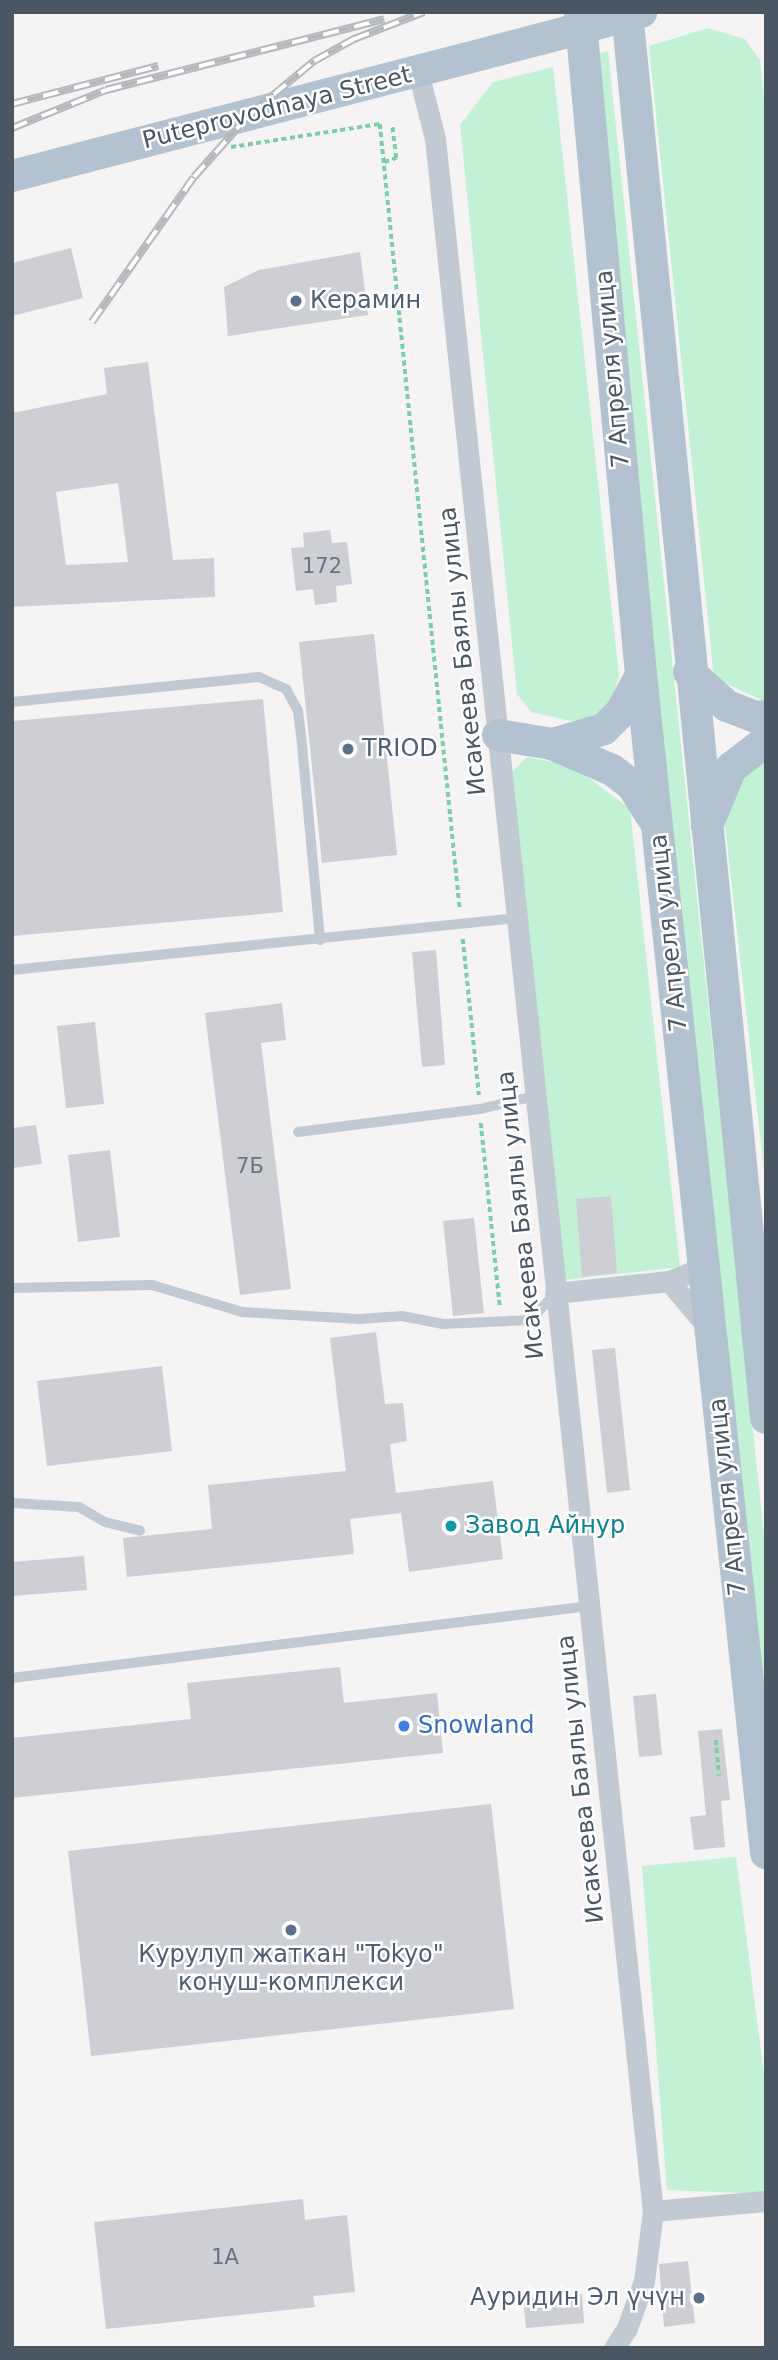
<!DOCTYPE html>
<meta charset="utf-8">
<style>
body{margin:0}
#map{position:relative;width:778px;height:2360px;overflow:hidden;background:#f5f3f3;font-family:"DejaVu Sans",sans-serif}
div>[style]{position:absolute}
.green>*{inset:0;background:#c3f1d5}
.building>*{inset:0;background:#cdcfd5}
.path>*{height:3.5px;margin-top:-1.75px;transform-origin:0;background:repeating-linear-gradient(90deg,#7ad0a6 0 5px,transparent 0 8.5px)}
.lane>*{height:10px;margin:-5px;padding:0 5px;transform-origin:5px;border-radius:5px;background:#c1cad2}
.street>*{height:21px;margin:-10.5px;padding:0 10.5px;transform-origin:10.5px;border-radius:10.5px;background:#c1cad2}
.primary>*{height:32px;margin:-16px;padding:0 16px;transform-origin:16px;border-radius:16px;background:#b3c2d1}
.rail>*{height:8px;margin-top:-4px;transform-origin:0;background:repeating-linear-gradient(90deg,#fff 0 16px,#b5b8bd 0 32px);box-sizing:border-box;border-block:2px solid #b5b8bd}
.primary-bridge>*{height:32px;margin:-16px;padding:0 16px;transform-origin:16px;border-radius:16px;background:#b3c2d1}
.dots>*{width:19px;height:19px;translate:-50% -50%;box-sizing:border-box;border:4px solid #fff;border-radius:50%}
span{translate:-50% -50%;white-space:nowrap;text-align:center;line-height:1.15;-webkit-text-stroke:5px #fff;paint-order:stroke}
.number-label{font-size:21px;color:#6b747e}
.number-label span{-webkit-text-stroke-width:0}
.street-label{font-size:24px;color:#4a5661}
.service-label{font-size:24px;color:#4e5e75}
.left{translate:0 -50%;text-align:left}
.right{translate:-100% -50%;text-align:right}
.culture-label{font-size:24px;color:#0d838f}
.shop-label{font-size:24px;color:#366cbe}
.frame{position:absolute;inset:0;border:14px solid #4a5661;pointer-events:none}
</style>
<div id="map">
<div class="green">
<i style="clip-path:polygon(708px 28px,745px 39px,760px 60px,766px 117px,766px 702px,714px 678px,649px 46px)"></i>
<i style="clip-path:polygon(608px 51px,766px 1554px,766px 1717px,590px 55px)"></i>
<i style="clip-path:polygon(553px 67px,619px 676px,609px 707px,584px 724px,531px 712px,517px 694px,460px 125px,493px 82px)"></i>
<i style="clip-path:polygon(527px 757px,573px 766px,630px 809px,680px 1267px,563px 1280px,511px 773px)"></i>
<i style="clip-path:polygon(766px 760px,766px 1188px,724px 816px,733px 782px)"></i>
<i style="clip-path:polygon(736px 1857px,766px 2090px,766px 2194px,667px 2190px,642px 1866px)"></i>
</div>
<div class="building">
<i style="clip-path:polygon(71px 248px,83px 298px,12px 316px,12px 263px)"></i>
<i style="clip-path:polygon(360px 252px,368px 315px,228px 336px,224px 287px,259px 270px)"></i>
<i style="clip-path:polygon(evenodd,148px 362px,173px 560px,214px 558px,215px 597px,12px 607px,12px 413px,107px 394px,104px 368px,148px 362px,118px 483px,128px 562px,66px 565px,56px 492px,118px 483px)"></i>
<i style="clip-path:polygon(330px 530px,332px 543px,347px 542px,352px 584px,336px 586px,337px 602px,315px 605px,313px 589px,296px 591px,291px 548px,304px 547px,303px 533px)"></i>
<i style="clip-path:polygon(374px 634px,397px 855px,322px 863px,299px 642px)"></i>
<i style="clip-path:polygon(263px 699px,283px 912px,12px 936px,12px 721px)"></i>
<i style="clip-path:polygon(436px 950px,445px 1065px,422px 1067px,412px 952px)"></i>
<i style="clip-path:polygon(282px 1003px,286px 1040px,261px 1043px,291px 1289px,240px 1295px,205px 1013px)"></i>
<i style="clip-path:polygon(95px 1022px,104px 1104px,66px 1108px,57px 1026px)"></i>
<i style="clip-path:polygon(36px 1125px,42px 1164px,12px 1168px,12px 1128px)"></i>
<i style="clip-path:polygon(110px 1150px,120px 1237px,78px 1242px,68px 1155px)"></i>
<i style="clip-path:polygon(611px 1196px,617px 1273px,582px 1277px,576px 1199px)"></i>
<i style="clip-path:polygon(474px 1218px,484px 1313px,453px 1316px,443px 1221px)"></i>
<i style="clip-path:polygon(376px 1332px,385px 1404px,403px 1403px,407px 1441px,390px 1444px,396px 1493px,493px 1481px,503px 1559px,409px 1572px,401px 1513px,350px 1519px,354px 1554px,127px 1577px,123px 1538px,212px 1529px,208px 1485px,346px 1471px,330px 1338px)"></i>
<i style="clip-path:polygon(615px 1348px,630px 1490px,607px 1493px,592px 1350px)"></i>
<i style="clip-path:polygon(162px 1366px,172px 1451px,47px 1466px,37px 1381px)"></i>
<i style="clip-path:polygon(84px 1556px,87px 1590px,12px 1596px,12px 1562px)"></i>
<i style="clip-path:polygon(340px 1667px,344px 1703px,437px 1693px,443px 1753px,12px 1798px,12px 1738px,191px 1719px,187px 1683px)"></i>
<i style="clip-path:polygon(656px 1694px,662px 1755px,639px 1757px,633px 1696px)"></i>
<i style="clip-path:polygon(722px 1729px,730px 1800px,721px 1801px,725px 1847px,694px 1850px,690px 1817px,706px 1815px,698px 1731px)"></i>
<i style="clip-path:polygon(491px 1804px,514px 2009px,91px 2056px,68px 1851px)"></i>
<i style="clip-path:polygon(303px 2199px,305px 2220px,347px 2215px,355px 2292px,313px 2296px,315px 2307px,106px 2329px,94px 2222px)"></i>
<i style="clip-path:polygon(688px 2261px,695px 2323px,664px 2327px,659px 2264px)"></i>
<i style="clip-path:polygon(582px 2294px,584px 2323px,526px 2328px,523px 2299px)"></i>
</div>
<div class="path">
<i style="left:231px;top:147px;width:151px;rotate:-8.8deg"></i>
<i style="left:380px;top:124px;width:790px;rotate:84.19deg"></i>
<i style="left:384px;top:162px;width:13px;rotate:-18deg"></i>
<i style="left:396px;top:158px;width:32px;rotate:-97deg"></i>
<i style="left:463px;top:939px;width:157px;rotate:84.1deg"></i>
<i style="left:481px;top:1123px;width:185px;rotate:84.1deg"></i>
<i style="left:716px;top:1740px;width:36px;rotate:85deg"></i>
</div>
<div class="lane">
<i style="left:12px;top:702px;width:248px;rotate:-5.8deg"></i>
<i style="left:259px;top:677px;width:30px;rotate:24deg"></i>
<i style="left:286px;top:689px;width:25px;rotate:61deg"></i>
<i style="left:298px;top:711px;width:34px;rotate:83deg"></i>
<i style="left:302px;top:745px;width:196px;rotate:84.7deg"></i>
<i style="left:12px;top:970px;width:508px;rotate:-5.88deg"></i>
<i style="left:298px;top:1132px;width:183px;rotate:-7.2deg"></i>
<i style="left:480px;top:1109px;width:57px;rotate:-13.3deg"></i>
<i style="left:12px;top:1288px;width:140px;rotate:-1.2deg"></i>
<i style="left:152px;top:1285px;width:94px;rotate:16.7deg"></i>
<i style="left:242px;top:1312px;width:117px;rotate:3.4deg"></i>
<i style="left:359px;top:1319px;width:43px;rotate:-4deg"></i>
<i style="left:402px;top:1316px;width:42px;rotate:11deg"></i>
<i style="left:443px;top:1324px;width:88px;rotate:-2.6deg"></i>
<i style="left:531px;top:1320px;width:36px;rotate:-48deg"></i>
<i style="left:12px;top:1503px;width:67px;rotate:3.4deg"></i>
<i style="left:79px;top:1507px;width:30px;rotate:30deg"></i>
<i style="left:105px;top:1522px;width:36px;rotate:14deg"></i>
<i style="left:12px;top:1678px;width:581px;rotate:-7.11deg"></i>
</div>
<div class="street">
<i style="left:418px;top:72px;width:68px;rotate:75.6deg"></i>
<i style="left:435px;top:138px;width:2084px;rotate:84deg"></i>
<i style="left:653px;top:2211px;width:71px;rotate:97.3deg"></i>
<i style="left:644px;top:2281px;width:50px;rotate:109.9deg"></i>
<i style="left:627px;top:2328px;width:24px;rotate:123deg"></i>
<i style="left:669px;top:1281px;width:64px;rotate:50.1deg"></i>
<i style="left:555px;top:1293px;width:115px;rotate:-6deg"></i>
<i style="left:669px;top:1281px;width:37px;rotate:-22deg"></i>
<i style="left:653px;top:2211px;width:113px;rotate:-5.1deg"></i>
</div>
<div class="primary">
<i style="left:580px;top:12px;width:666px;rotate:84.74deg"></i>
<i style="left:641px;top:675px;width:1185px;rotate:83.94deg"></i>
<i style="left:627px;top:12px;width:1413px;rotate:84.35deg"></i>
<i style="left:12px;top:176px;width:546px;rotate:-14.52deg"></i>
<i style="left:689px;top:672px;width:51px;rotate:41.8deg"></i>
<i style="left:727px;top:706px;width:31px;rotate:21deg"></i>
<i style="left:756px;top:717px;width:10px;rotate:-6deg"></i>
<i style="left:498px;top:735px;width:55px;rotate:9.5deg"></i>
<i style="left:552px;top:744px;width:65px;rotate:23.4deg"></i>
<i style="left:612px;top:770px;width:25px;rotate:37deg"></i>
<i style="left:632px;top:785px;width:39px;rotate:58deg"></i>
<i style="left:552px;top:744px;width:54px;rotate:-16.1deg"></i>
<i style="left:604px;top:729px;width:24px;rotate:-45deg"></i>
<i style="left:621px;top:712px;width:42px;rotate:-61.6deg"></i>
<i style="left:707px;top:826px;width:63px;rotate:-67.5deg"></i>
<i style="left:731px;top:768px;width:44px;rotate:-37.6deg"></i>
</div>
<div class="rail">
<i style="left:12px;top:104px;width:151px;rotate:-14.6deg"></i>
<i style="left:12px;top:128px;width:101px;rotate:-22deg"></i>
<i style="left:106px;top:90px;width:287px;rotate:-14.3deg"></i>
<i style="left:92px;top:322px;width:177px;rotate:-54.9deg"></i>
<i style="left:194px;top:177px;width:83px;rotate:-48.4deg"></i>
<i style="left:249px;top:115px;width:85px;rotate:-39.7deg"></i>
<i style="left:314px;top:61px;width:46px;rotate:-28.8deg"></i>
<i style="left:354px;top:39px;width:75px;rotate:-21.1deg"></i>
</div>
<div class="primary-bridge">
<i style="left:541px;top:39px;width:104px;rotate:-15.1deg"></i>
</div>
<div class="dots">
<i style="left:296px;top:301px;background:#5c6f8a"></i>
<i style="left:348px;top:749px;background:#5c6f8a"></i>
<i style="left:451px;top:1526px;background:#0f9aa8"></i>
<i style="left:404px;top:1726px;background:#3f7fe0"></i>
<i style="left:291px;top:1930px;background:#5c6f8a"></i>
<i style="left:699px;top:2298px;background:#5c6f8a"></i>
</div>
<div class="number-label">
<span style="left:322px;top:566px">172</span>
<span style="left:250px;top:1166px">7Б</span>
<span style="left:225px;top:2257px">1А</span>
</div>
<div class="street-label">
<span style="left:277px;top:108px;rotate:-14deg">Puteprovodnaya Street</span>
<span style="left:613px;top:369px;rotate:-95deg">7 Апреля улица</span>
<span style="left:463px;top:651px;rotate:-96deg">Исакеева Баялы улица</span>
<span style="left:669px;top:933px;rotate:-96deg">7 Апреля улица</span>
<span style="left:521px;top:1215px;rotate:-96deg">Исакеева Баялы улица</span>
<span style="left:728px;top:1497px;rotate:-96deg">7 Апреля улица</span>
<span style="left:581px;top:1779px;rotate:-96deg">Исакеева Баялы улица</span>
</div>
<div class="service-label">
<span class="left" style="left:310px;top:301px">Керамин</span>
<span class="left" style="left:362px;top:749px">TRIOD</span>
<span style="left:291px;top:1969px">Курулуп жаткан "Tokyo"<br>конуш-комплекси</span>
<span class="right" style="left:685px;top:2298px">Ауридин Эл үчүн</span>
</div>
<div class="culture-label">
<span class="left" style="left:465px;top:1526px">Завод Айнур</span>
</div>
<div class="shop-label">
<span class="left" style="left:418px;top:1726px">Snowland</span>
</div>
<div class="frame"></div>
</div>
